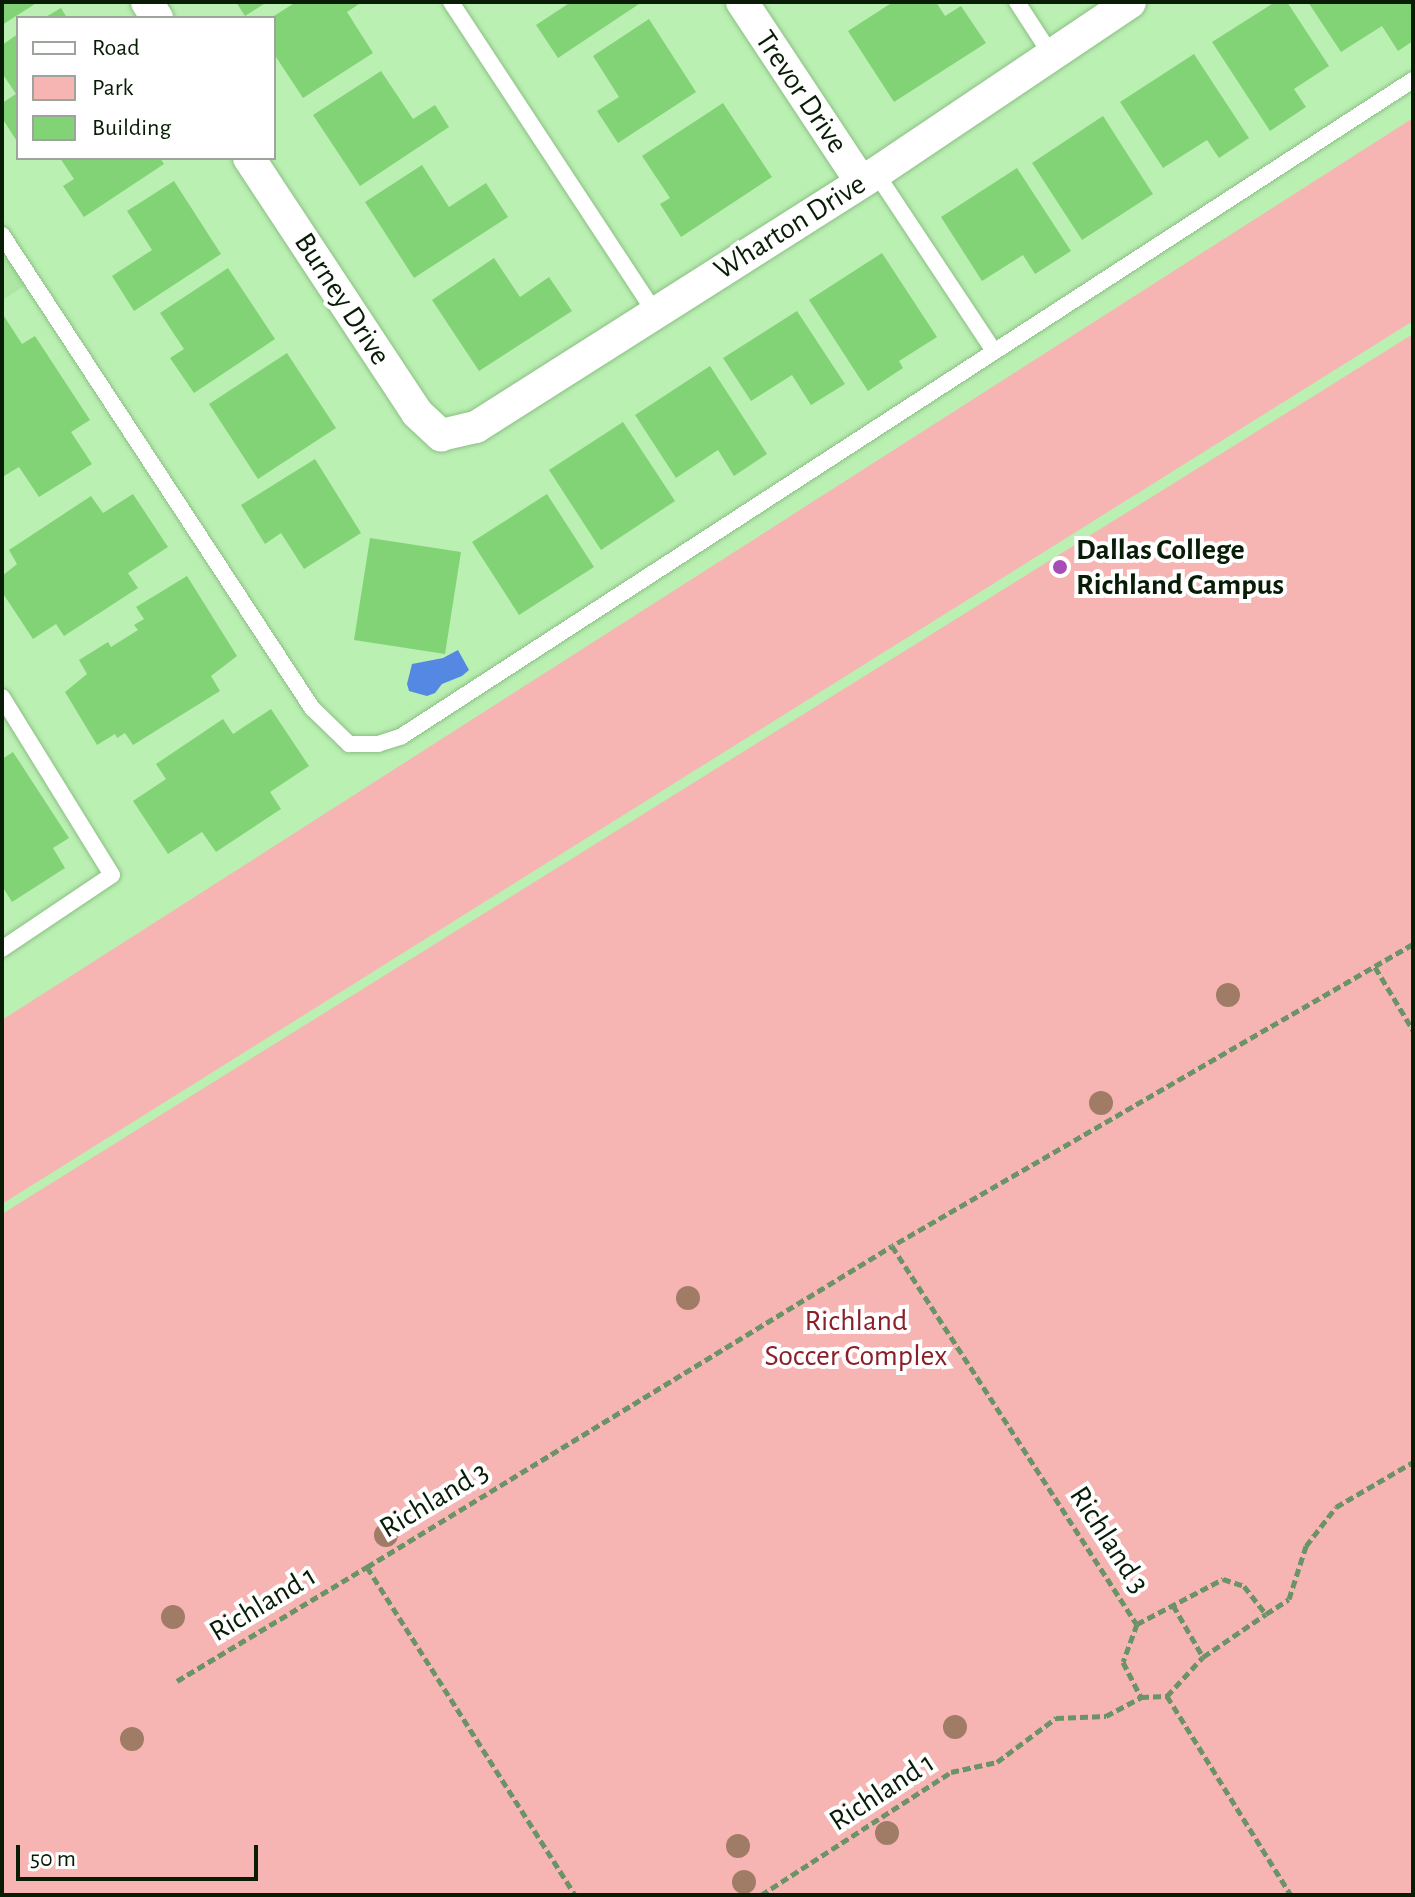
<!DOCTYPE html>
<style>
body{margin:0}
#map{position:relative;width:1415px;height:1897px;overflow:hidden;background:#bbf0b3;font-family:"Alegreya Sans",sans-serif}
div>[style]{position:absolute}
.built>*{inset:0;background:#ade7a3}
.green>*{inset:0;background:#f6b5b3}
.water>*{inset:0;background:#5588e3}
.building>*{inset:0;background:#82d276}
.path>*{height:5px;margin-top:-2.5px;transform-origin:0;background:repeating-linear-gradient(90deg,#6c9367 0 8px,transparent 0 12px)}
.roads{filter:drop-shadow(0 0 2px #8bbe83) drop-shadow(0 0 2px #8bbe83)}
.lane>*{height:16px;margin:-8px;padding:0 8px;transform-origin:8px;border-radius:8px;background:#fff}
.street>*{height:32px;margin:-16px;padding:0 16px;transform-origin:16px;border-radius:16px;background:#fff}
.trees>*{width:24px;height:24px;margin:-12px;border-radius:50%;background:#a07c67}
.dots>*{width:22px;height:22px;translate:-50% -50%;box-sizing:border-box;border:4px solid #fff;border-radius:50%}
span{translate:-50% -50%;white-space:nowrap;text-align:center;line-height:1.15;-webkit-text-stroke:8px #fff;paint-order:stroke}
.street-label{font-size:30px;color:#081c06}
.poi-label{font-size:30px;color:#081c06;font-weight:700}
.left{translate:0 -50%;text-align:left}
.park-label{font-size:30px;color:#8a1e29}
.frame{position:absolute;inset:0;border:4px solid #081c06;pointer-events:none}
.legend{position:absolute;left:16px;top:16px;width:260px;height:144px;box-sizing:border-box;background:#fff;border:2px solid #9ca49b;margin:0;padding:10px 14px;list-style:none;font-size:24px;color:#081c06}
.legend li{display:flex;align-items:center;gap:16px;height:40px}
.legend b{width:40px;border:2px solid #9ca49b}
.scale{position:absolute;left:16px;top:1845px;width:242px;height:36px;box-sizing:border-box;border:4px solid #081c06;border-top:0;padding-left:10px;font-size:24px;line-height:28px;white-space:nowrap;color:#081c06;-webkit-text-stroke:6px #fff;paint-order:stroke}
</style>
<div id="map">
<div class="built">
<i style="clip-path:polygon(2px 245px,28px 284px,2px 300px)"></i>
</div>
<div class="green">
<i style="clip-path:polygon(1413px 118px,1413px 321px,2px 1204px,2px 1020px)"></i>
<i style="clip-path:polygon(1413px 334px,1413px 1895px,2px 1895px,2px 1214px)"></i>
</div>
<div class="water">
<i style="clip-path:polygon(458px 650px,469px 670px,462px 676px,442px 684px,435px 693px,427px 696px,409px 691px,407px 684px,412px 664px,443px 658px)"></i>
</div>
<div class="building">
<i style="clip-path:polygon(2px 2px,38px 2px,2px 25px)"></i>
<i style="clip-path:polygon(236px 2px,267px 2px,245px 16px)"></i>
<i style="clip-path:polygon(296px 2px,362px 2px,347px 12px,373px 53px,303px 98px,274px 54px,274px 16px)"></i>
<i style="clip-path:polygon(571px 2px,642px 2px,558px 58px,536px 25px)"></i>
<i style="clip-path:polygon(893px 2px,936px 2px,945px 16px,961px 6px,986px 43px,894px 102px,848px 31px)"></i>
<i style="clip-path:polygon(1275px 2px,1287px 2px,1329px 66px,1294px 89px,1306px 107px,1270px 131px,1212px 42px)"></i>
<i style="clip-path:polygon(1308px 2px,1412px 2px,1413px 41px,1398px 51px,1382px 26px,1341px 52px)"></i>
<i style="clip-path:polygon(61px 8px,67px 18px,44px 18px)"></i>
<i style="clip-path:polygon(649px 19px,696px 92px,618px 143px,597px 111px,619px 97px,593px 56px)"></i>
<i style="clip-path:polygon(18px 34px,18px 143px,2px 118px,2px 103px,16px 94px,2px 73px,2px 45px)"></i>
<i style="clip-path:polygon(1194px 54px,1249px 138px,1219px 158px,1207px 140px,1163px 168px,1120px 102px)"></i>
<i style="clip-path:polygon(381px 71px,413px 119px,435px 105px,449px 127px,360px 186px,313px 115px)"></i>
<i style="clip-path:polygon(723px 103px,772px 177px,681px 237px,660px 204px,670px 198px,642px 156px)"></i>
<i style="clip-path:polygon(1103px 116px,1153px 194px,1082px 240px,1032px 163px)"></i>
<i style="clip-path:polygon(60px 158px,160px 158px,164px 164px,84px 217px,63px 186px,74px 179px)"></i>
<i style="clip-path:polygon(422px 165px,449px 207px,486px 183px,508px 217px,414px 278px,365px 202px)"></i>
<i style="clip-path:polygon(1017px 168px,1071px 251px,1035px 274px,1023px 255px,982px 281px,941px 217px)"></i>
<i style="clip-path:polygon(174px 181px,221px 254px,134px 311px,112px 276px,152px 250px,127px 211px)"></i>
<i style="clip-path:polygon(882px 253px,937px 337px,899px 361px,903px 368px,868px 391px,809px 300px)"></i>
<i style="clip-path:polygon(494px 258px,520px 297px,549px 277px,572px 311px,479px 371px,432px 300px)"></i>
<i style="clip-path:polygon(228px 268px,275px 339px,194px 393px,170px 358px,184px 349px,160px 313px)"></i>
<i style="clip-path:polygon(797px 311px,845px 384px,811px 405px,792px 375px,751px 401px,723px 358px)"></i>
<i style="clip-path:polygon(2px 313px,22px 344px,35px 336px,90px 420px,71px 432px,92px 464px,39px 497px,19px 467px,4px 476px,2px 473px)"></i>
<i style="clip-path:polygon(287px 353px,336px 428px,258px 479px,209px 404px)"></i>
<i style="clip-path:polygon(710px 366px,767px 454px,734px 476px,718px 450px,676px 478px,635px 415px)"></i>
<i style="clip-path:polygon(623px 422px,675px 501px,601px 550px,549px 470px)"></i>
<i style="clip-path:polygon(315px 459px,361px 533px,304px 569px,281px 533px,265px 544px,241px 505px)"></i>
<i style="clip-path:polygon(133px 494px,168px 547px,128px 573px,138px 588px,64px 636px,56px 624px,33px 639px,2px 592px,2px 576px,17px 564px,9px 550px,91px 496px,103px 513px)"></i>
<i style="clip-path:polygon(547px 494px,594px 567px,519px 615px,472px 542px)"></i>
<i style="clip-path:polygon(370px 538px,461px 552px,445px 654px,354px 640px)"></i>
<i style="clip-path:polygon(187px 576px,237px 656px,211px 676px,220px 691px,133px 745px,125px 733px,117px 738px,115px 734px,97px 745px,65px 692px,87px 674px,79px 660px,108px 642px,111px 647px,138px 630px,134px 625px,144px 619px,136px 607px)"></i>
<i style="clip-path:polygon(271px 709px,309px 766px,270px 792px,281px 809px,216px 852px,202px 832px,168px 854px,133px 801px,166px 779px,156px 764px,223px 719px,233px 734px)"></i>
<i style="clip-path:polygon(13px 752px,69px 838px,53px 848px,65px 868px,12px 902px,2px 886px,2px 759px)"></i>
</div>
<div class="path">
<i style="left:1413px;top:944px;width:602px;rotate:149.9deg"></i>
<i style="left:892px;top:1246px;width:450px;rotate:57.1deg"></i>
<i style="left:1137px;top:1624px;width:97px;rotate:-27.6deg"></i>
<i style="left:1223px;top:1579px;width:22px;rotate:18deg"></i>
<i style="left:1244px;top:1586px;width:36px;rotate:52deg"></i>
<i style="left:1266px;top:1614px;width:27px;rotate:-33deg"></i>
<i style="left:1289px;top:1599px;width:56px;rotate:-72.2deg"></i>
<i style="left:1306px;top:1546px;width:49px;rotate:-52.4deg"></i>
<i style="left:1336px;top:1507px;width:89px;rotate:-30.3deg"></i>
<i style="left:1375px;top:967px;width:74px;rotate:58.9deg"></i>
<i style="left:367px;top:1567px;width:615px;rotate:-31.44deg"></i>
<i style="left:1173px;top:1605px;width:60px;rotate:60deg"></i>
<i style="left:1137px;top:1624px;width:40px;rotate:110.2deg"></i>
<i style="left:1123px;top:1662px;width:39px;rotate:63deg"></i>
<i style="left:177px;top:1681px;width:222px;rotate:-31deg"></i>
<i style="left:367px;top:1567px;width:388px;rotate:57.6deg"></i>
<i style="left:1167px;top:1696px;width:53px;rotate:-47.3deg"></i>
<i style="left:1203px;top:1657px;width:76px;rotate:-34.3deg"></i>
<i style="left:761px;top:1895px;width:226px;rotate:-32.9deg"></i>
<i style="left:951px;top:1772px;width:47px;rotate:-12.3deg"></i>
<i style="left:997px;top:1762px;width:74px;rotate:-36.7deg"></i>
<i style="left:1056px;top:1718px;width:50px;rotate:-2.3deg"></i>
<i style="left:1106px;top:1716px;width:40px;rotate:-28deg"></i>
<i style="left:1141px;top:1697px;width:26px;rotate:-2deg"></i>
<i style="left:1167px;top:1696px;width:234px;rotate:58.1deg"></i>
</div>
<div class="roads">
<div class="lane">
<i style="left:451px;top:2px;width:372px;rotate:56.7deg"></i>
<i style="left:1017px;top:2px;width:61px;rotate:57.1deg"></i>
<i style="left:876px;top:173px;width:212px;rotate:56.5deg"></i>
<i style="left:2px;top:235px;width:566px;rotate:56.76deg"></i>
<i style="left:312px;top:708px;width:52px;rotate:44.2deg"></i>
<i style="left:349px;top:744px;width:29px"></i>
<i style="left:378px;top:744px;width:25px;rotate:-18deg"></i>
<i style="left:402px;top:736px;width:1205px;rotate:-32.98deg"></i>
<i style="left:2px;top:697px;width:209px;rotate:58.3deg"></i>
<i style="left:112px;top:875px;width:133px;rotate:146.1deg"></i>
</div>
<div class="street">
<i style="left:147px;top:2px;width:19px;rotate:58deg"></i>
<i style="left:742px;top:2px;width:216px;rotate:56.5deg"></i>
<i style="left:249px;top:158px;width:305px;rotate:56.6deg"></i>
<i style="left:417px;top:413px;width:33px;rotate:43deg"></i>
<i style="left:441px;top:435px;width:36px;rotate:-13deg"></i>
<i style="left:476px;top:427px;width:474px;rotate:-32.4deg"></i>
<i style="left:876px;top:173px;width:306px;rotate:-33.9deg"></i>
</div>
</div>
<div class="trees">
<i style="left:1228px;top:995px"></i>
<i style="left:1101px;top:1103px"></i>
<i style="left:688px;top:1298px"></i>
<i style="left:386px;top:1535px"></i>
<i style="left:173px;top:1617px"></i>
<i style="left:955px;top:1727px"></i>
<i style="left:132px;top:1739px"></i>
<i style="left:887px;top:1833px"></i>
<i style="left:738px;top:1846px"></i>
<i style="left:744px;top:1882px"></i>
</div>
<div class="dots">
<i style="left:1060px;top:567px;background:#a74db8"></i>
</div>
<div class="street-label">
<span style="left:801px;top:92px;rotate:56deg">Trevor Drive</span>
<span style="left:790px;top:227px;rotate:-32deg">Wharton Drive</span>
<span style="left:342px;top:299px;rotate:57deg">Burney Drive</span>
<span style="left:434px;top:1500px;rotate:-31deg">Richland 3</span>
<span style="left:1109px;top:1540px;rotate:57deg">Richland 3</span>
<span style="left:263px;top:1604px;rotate:-31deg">Richland 1</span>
<span style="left:882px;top:1792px;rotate:-33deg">Richland 1</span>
</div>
<div class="poi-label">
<span class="left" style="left:1076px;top:567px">Dallas College<br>Richland Campus</span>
</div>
<div class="park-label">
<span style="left:856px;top:1338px">Richland<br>Soccer Complex</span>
</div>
<div class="frame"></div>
<ul class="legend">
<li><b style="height:10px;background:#fff"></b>Road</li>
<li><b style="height:22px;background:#f6b5b3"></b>Park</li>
<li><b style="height:22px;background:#82d276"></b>Building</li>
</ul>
<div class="scale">50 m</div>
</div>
